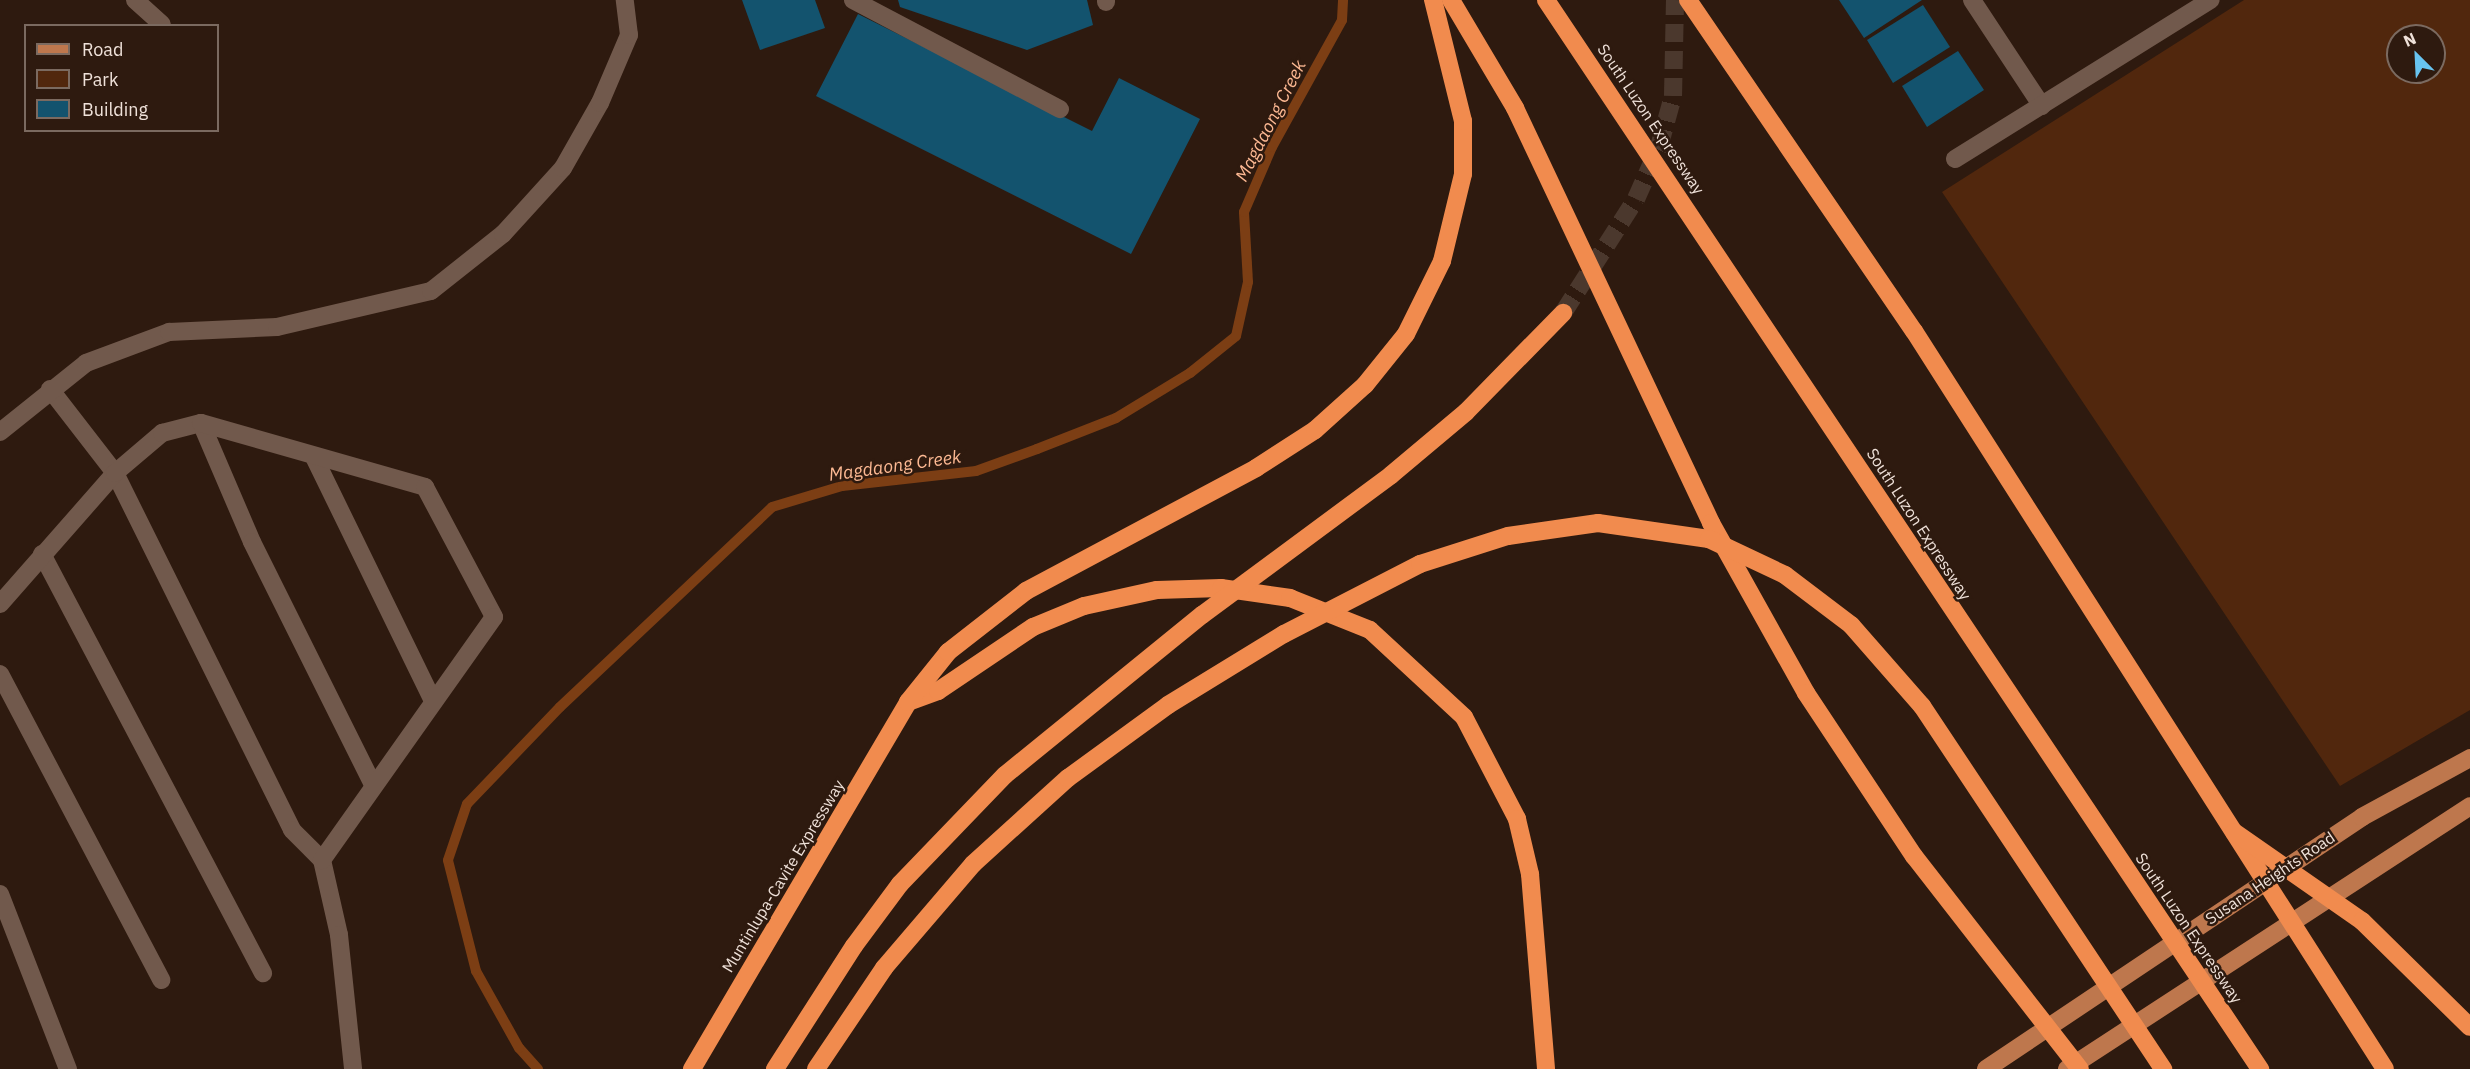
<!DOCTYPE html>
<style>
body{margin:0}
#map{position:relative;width:2470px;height:1069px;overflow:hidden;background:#2e1a0f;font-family:"IBM Plex Sans",sans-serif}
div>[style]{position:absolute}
.green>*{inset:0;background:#51270d}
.stream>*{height:10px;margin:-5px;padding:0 5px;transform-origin:5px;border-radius:5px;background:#7c3e14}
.building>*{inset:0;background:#13536e}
.highway-tunnel>*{height:18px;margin-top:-9px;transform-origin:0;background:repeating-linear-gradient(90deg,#4b382d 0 18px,transparent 0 27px)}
.minor>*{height:18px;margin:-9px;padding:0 9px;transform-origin:9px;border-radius:9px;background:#71594c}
.major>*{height:18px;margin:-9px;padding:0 9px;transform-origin:9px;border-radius:9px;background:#be774d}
.highway>*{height:18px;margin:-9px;padding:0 9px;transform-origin:9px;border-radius:9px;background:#f18b4e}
span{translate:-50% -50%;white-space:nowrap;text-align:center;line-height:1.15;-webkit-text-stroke:5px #2e1a0f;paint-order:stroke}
.street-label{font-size:16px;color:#efe1d9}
.water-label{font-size:18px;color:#fdb993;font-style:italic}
.legend{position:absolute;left:24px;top:24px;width:195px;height:108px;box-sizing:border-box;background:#2e1a0f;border:2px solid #7b6a60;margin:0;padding:8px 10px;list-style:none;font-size:18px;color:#efe1d9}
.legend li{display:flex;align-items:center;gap:12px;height:30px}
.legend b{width:30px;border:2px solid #7b6a60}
.north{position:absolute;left:2386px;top:24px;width:60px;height:60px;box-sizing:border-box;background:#2e1a0f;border:2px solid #7b6a60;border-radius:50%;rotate:336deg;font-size:16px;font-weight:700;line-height:24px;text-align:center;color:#efe1d9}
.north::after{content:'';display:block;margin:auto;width:21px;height:27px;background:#68c4f0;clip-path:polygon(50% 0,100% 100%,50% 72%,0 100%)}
</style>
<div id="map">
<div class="green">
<i style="clip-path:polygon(evenodd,2244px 0,2470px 0,2470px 710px,2340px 786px,1942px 192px,2244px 0,2398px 36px,2434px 36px,2434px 72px,2398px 72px,2398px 36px)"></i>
</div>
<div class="stream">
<i style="left:538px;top:1069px;width:28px;rotate:-132deg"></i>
<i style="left:519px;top:1048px;width:88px;rotate:-119.2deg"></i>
<i style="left:476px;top:971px;width:114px;rotate:-104.2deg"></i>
<i style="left:448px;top:860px;width:59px;rotate:-71.3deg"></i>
<i style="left:467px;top:804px;width:134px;rotate:-46.2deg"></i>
<i style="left:560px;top:707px;width:291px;rotate:-43.3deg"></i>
<i style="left:772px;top:507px;width:73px;rotate:-16.7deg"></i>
<i style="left:842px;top:486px;width:135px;rotate:-6.4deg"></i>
<i style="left:976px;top:471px;width:65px;rotate:-19.8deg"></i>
<i style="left:1037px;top:449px;width:85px;rotate:-21.4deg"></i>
<i style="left:1116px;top:418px;width:87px;rotate:-31.3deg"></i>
<i style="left:1190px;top:373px;width:59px;rotate:-38.8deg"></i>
<i style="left:1236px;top:336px;width:55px;rotate:-77.5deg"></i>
<i style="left:1248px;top:282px;width:70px;rotate:-93.3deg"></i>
<i style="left:1244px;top:212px;width:71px;rotate:-66.7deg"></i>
<i style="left:1272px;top:147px;width:145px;rotate:-61.1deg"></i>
<i style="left:1342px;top:20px;width:20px;rotate:-87deg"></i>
</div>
<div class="building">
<i style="clip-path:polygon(742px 0,815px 0,825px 28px,760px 50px)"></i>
<i style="clip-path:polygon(898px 0,1087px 0,1093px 25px,1027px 50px,900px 7px)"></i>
<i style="clip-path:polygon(1839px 0,1922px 0,1864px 38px)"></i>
<i style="clip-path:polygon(1923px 5px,1950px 47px,1893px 83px,1867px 40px)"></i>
<i style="clip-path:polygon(858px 14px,1092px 131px,1119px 78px,1200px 119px,1131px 254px,816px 96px)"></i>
<i style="clip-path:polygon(1958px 51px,1984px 90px,1927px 127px,1902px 86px)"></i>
</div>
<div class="highway-tunnel">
<i style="left:1563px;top:313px;width:135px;rotate:-57.4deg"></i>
<i style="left:1636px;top:199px;width:57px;rotate:-66.1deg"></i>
<i style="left:1659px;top:147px;width:53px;rotate:-74.6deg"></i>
<i style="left:1673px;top:96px;width:96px;rotate:-88.8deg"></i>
</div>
<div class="minor">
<i style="left:135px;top:0;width:36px;rotate:42deg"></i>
<i style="left:853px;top:0;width:234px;rotate:27.8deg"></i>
<i style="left:1106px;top:0;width:2px;rotate:90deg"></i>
<i style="left:1972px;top:0;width:127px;rotate:56.6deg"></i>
<i style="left:1955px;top:159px;width:301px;rotate:-31.9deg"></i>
<i style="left:50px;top:389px;width:106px;rotate:52.3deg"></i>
<i style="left:115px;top:473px;width:398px;rotate:63.6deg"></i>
<i style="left:292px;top:830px;width:42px;rotate:45deg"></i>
<i style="left:322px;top:860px;width:77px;rotate:77.2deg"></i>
<i style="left:339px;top:935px;width:135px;rotate:84deg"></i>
<i style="left:201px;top:423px;width:129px;rotate:66.8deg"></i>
<i style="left:252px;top:542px;width:271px;rotate:63.5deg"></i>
<i style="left:0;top:432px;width:110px;rotate:-38.7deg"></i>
<i style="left:86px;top:363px;width:89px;rotate:-20.5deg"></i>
<i style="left:169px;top:332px;width:108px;rotate:-2.7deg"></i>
<i style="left:277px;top:327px;width:158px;rotate:-13.2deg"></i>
<i style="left:431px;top:291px;width:92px;rotate:-38.4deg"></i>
<i style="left:503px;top:234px;width:89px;rotate:-47.7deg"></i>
<i style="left:563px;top:168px;width:75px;rotate:-60.4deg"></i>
<i style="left:600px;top:103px;width:74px;rotate:-66.9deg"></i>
<i style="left:629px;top:35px;width:35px;rotate:-97deg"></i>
<i style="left:315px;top:459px;width:269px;rotate:64deg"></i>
<i style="left:42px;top:554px;width:474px;rotate:62.2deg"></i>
<i style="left:0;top:604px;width:174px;rotate:-48.7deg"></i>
<i style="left:115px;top:473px;width:62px;rotate:-40.4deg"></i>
<i style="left:162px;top:433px;width:40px;rotate:-14.4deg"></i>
<i style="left:201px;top:423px;width:233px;rotate:15.9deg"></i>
<i style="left:425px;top:487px;width:147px;rotate:62deg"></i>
<i style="left:494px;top:617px;width:298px;rotate:125.3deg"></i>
<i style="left:0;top:674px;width:346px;rotate:62.2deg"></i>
<i style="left:0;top:894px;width:188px;rotate:68.8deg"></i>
</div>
<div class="major">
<i style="left:1986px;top:1069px;width:453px;rotate:-33.8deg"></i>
<i style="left:2362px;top:817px;width:123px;rotate:-28.6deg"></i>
<i style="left:2067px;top:1069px;width:481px;rotate:-33.1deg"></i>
</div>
<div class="highway">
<i style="left:1451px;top:0;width:126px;rotate:59.3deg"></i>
<i style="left:1515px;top:108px;width:459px;rotate:64.7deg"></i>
<i style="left:1711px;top:523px;width:195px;rotate:60.8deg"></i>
<i style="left:1806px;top:693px;width:196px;rotate:56.5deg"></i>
<i style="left:1914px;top:856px;width:270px;rotate:52.1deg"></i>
<i style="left:1546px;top:0;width:1286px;rotate:56.26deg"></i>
<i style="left:1688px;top:0;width:401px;rotate:55.7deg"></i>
<i style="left:1914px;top:331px;width:875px;rotate:57.45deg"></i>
<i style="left:908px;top:702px;width:32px;rotate:-20deg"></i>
<i style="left:938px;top:691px;width:115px;rotate:-34deg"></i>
<i style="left:1033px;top:627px;width:55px;rotate:-22.4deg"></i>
<i style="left:1084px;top:606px;width:75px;rotate:-12.4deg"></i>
<i style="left:1157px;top:590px;width:64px;rotate:-1.8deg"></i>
<i style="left:1221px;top:588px;width:70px;rotate:8.2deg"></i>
<i style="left:1290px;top:598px;width:86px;rotate:21.8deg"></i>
<i style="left:1370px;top:630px;width:128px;rotate:42.8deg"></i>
<i style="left:1464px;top:717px;width:115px;rotate:62.5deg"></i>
<i style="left:1517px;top:819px;width:57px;rotate:76.7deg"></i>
<i style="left:1530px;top:874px;width:196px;rotate:85.3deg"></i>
<i style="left:2234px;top:832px;width:156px;rotate:34.8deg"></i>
<i style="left:2362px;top:921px;width:151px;rotate:44.5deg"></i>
<i style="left:692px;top:1069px;width:426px;rotate:-59.5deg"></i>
<i style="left:908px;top:702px;width:64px;rotate:-51.3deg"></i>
<i style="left:948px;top:652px;width:99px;rotate:-38deg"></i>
<i style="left:1026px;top:591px;width:261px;rotate:-28.1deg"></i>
<i style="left:1256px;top:468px;width:70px;rotate:-32.8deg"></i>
<i style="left:1315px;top:430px;width:67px;rotate:-42deg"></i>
<i style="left:1365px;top:385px;width:65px;rotate:-51.2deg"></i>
<i style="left:1406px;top:334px;width:81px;rotate:-63.7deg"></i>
<i style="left:1442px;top:261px;width:89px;rotate:-76.4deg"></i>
<i style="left:1463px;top:174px;width:53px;rotate:-90deg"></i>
<i style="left:1463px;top:121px;width:125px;rotate:-103.9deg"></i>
<i style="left:775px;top:1069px;width:146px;rotate:-57.3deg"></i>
<i style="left:854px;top:946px;width:77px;rotate:-53.4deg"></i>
<i style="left:900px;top:884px;width:151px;rotate:-46.1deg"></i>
<i style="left:1005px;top:775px;width:254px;rotate:-39.1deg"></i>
<i style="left:1202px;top:615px;width:235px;rotate:-36.5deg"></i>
<i style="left:1391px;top:475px;width:98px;rotate:-40deg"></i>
<i style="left:1466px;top:412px;width:139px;rotate:-45.6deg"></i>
<i style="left:816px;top:1069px;width:122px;rotate:-56deg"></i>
<i style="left:884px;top:968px;width:137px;rotate:-49.4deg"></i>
<i style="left:973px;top:864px;width:128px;rotate:-42.2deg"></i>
<i style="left:1068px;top:778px;width:124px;rotate:-36.1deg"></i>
<i style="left:1168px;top:705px;width:136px;rotate:-31.5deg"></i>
<i style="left:1284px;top:634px;width:153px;rotate:-27.2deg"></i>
<i style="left:1420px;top:564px;width:92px;rotate:-17.7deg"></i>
<i style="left:1508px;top:536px;width:91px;rotate:-8.2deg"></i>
<i style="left:1598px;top:523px;width:112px;rotate:8.2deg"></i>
<i style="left:1709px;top:539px;width:84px;rotate:25.3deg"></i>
<i style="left:1785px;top:575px;width:83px;rotate:37.1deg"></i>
<i style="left:1851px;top:625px;width:108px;rotate:48.8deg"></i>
<i style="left:1922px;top:706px;width:436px;rotate:56.4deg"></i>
</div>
<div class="street-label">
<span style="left:1651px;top:119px;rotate:56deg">South Luzon Expressway</span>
<span style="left:1919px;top:524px;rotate:57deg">South Luzon Expressway</span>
<span style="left:783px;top:876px;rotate:-59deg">Muntinlupa-Cavite Expressway</span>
<span style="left:2270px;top:878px;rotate:-34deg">Susana Heights Road</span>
<span style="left:2189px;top:928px;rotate:56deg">South Luzon Expressway</span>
</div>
<div class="water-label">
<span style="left:1271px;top:121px;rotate:-63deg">Magdaong Creek</span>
<span style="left:895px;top:466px;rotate:-8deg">Magdaong Creek</span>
</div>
<ul class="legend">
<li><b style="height:8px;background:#be774d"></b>Road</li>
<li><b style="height:16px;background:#51270d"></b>Park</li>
<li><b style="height:16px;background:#13536e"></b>Building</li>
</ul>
<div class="north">N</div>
</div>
